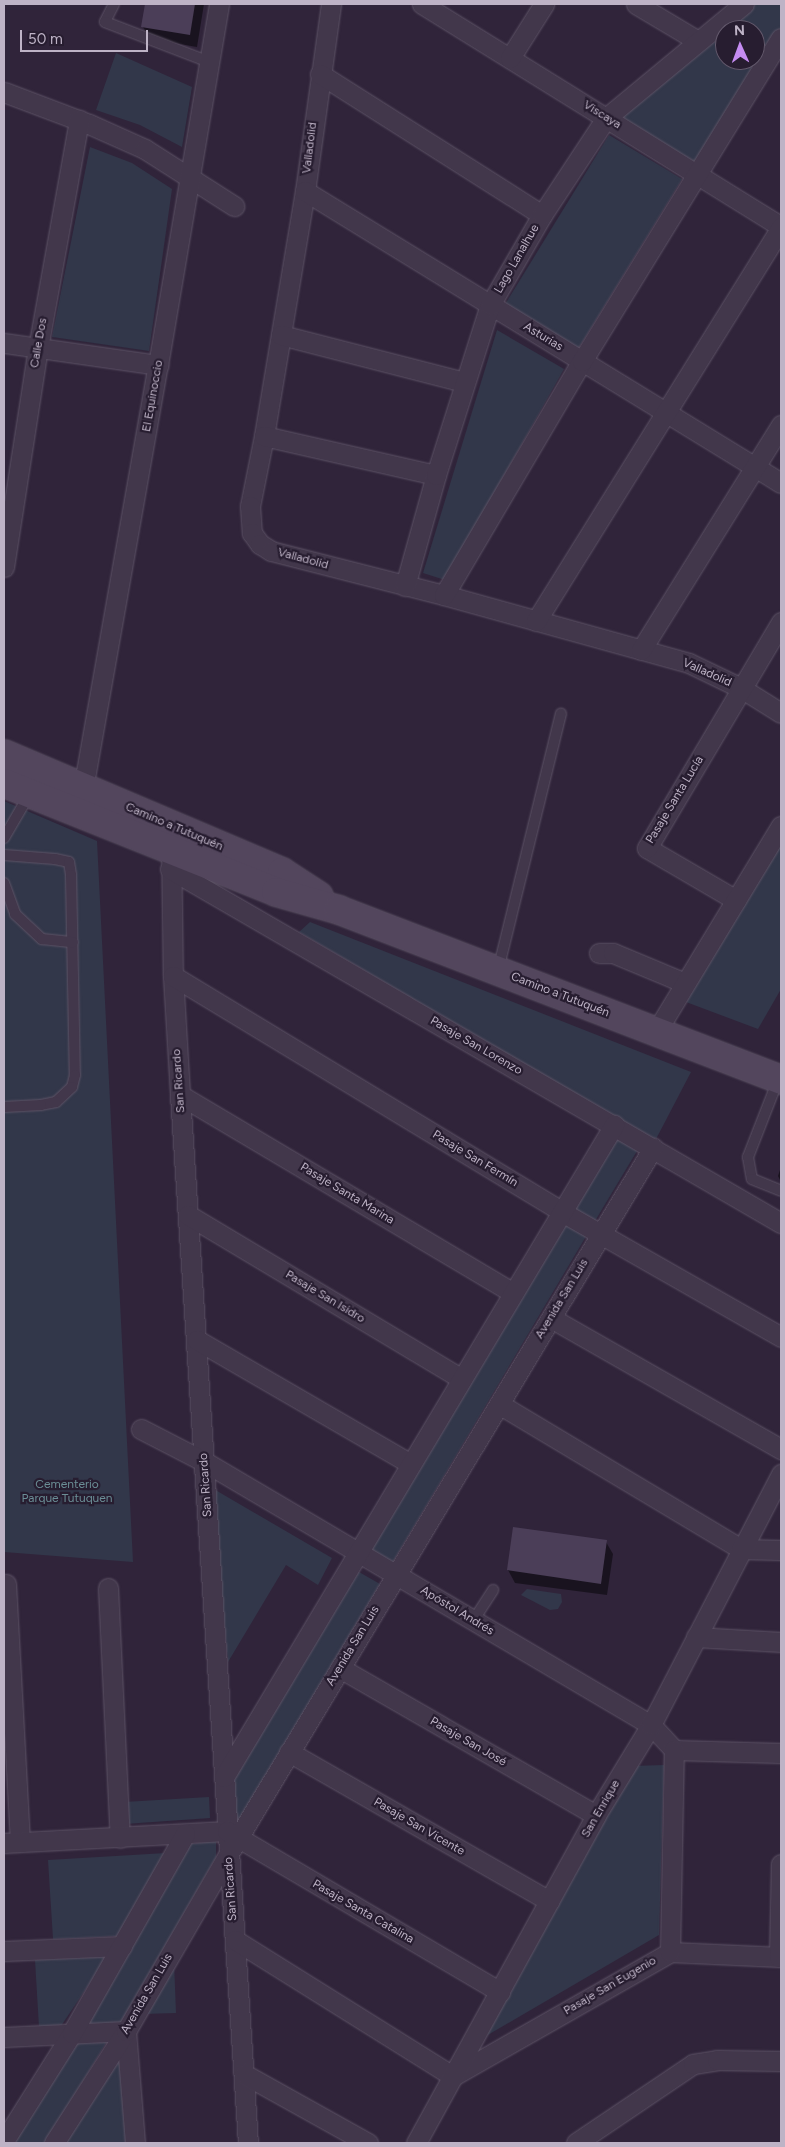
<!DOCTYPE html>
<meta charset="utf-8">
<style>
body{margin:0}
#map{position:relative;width:785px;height:2147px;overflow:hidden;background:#30243a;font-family:Figtree,sans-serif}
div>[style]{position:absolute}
.green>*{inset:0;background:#32374a}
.shadow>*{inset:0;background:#0007}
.building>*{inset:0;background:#4b3e58}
.roads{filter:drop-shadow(0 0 1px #5d5366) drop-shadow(0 0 1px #5d5366)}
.lane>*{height:10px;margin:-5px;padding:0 5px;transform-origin:5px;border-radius:5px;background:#42374b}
.street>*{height:19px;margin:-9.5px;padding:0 9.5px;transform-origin:9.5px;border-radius:9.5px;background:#42374b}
.secondary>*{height:28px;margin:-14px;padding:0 14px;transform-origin:14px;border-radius:14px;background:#53465d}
span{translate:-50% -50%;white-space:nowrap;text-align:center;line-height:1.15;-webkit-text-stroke:4.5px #271d30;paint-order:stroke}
.street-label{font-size:12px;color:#beb3c6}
.park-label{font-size:12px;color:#6b8e96}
.frame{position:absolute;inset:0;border:5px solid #beb3c6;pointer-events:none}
.north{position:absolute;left:715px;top:20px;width:50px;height:50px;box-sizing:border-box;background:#271d30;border:1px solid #63596c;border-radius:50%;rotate:358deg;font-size:14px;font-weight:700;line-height:20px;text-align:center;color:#beb3c6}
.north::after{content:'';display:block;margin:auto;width:18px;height:22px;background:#c58cf2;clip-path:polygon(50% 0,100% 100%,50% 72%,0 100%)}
.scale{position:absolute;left:20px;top:30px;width:128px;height:22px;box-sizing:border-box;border:2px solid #beb3c6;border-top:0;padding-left:6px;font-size:15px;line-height:18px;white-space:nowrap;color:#beb3c6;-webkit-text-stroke:4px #271d30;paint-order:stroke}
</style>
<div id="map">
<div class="green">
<i style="clip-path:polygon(evenodd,756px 4px,781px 4px,781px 28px,689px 177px,607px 125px,756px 4px,725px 30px,755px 30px,755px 60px,725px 60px,725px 30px)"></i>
<i style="clip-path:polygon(116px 53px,192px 87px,182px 147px,140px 125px,96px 110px)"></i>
<i style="clip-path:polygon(609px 135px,682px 179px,578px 349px,504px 306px)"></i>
<i style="clip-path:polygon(90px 147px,132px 163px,172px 189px,149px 351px,52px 337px)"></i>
<i style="clip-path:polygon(497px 330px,564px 369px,445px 580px,423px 573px)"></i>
<i style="clip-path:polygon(4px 801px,97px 841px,133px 1562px,4px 1552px)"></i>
<i style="clip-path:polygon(781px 844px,781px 989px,758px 1029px,686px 1002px)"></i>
<i style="clip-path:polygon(310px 922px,691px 1072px,655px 1141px,299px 932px)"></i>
<i style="clip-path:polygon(612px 1136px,637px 1151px,595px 1221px,569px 1206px)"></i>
<i style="clip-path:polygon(566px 1220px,588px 1233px,391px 1565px,366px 1548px)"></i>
<i style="clip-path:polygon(212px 1488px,332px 1558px,318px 1585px,286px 1565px,228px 1662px)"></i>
<i style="clip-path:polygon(352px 1568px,380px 1584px,237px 1823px,230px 1770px)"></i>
<i style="clip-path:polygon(527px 1589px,561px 1594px,562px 1602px,558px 1609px,550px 1610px,521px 1595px)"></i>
<i style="clip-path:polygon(664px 1765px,659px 1935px,486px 2036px,632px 1766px)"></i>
<i style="clip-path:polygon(209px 1797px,210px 1818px,125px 1824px,124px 1802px)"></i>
<i style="clip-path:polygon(216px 1841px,216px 1857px,119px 2026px,84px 2026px,184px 1850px,191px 1844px)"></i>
<i style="clip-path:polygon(166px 1853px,119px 1936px,53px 1939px,48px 1860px)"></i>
<i style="clip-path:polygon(108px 1956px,61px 2026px,39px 2027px,35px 1960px)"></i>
<i style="clip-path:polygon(174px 1962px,176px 2013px,142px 2014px)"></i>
<i style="clip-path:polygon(109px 2038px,45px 2143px,11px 2143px,75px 2039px)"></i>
<i style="clip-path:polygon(123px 2046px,130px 2143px,62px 2143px)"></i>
</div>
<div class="shadow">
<i style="clip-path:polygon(146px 4px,204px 4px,197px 47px,150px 39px,143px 27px)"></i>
<i style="clip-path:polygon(781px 1167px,781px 1182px,778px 1176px)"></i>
<i style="clip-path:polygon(514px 1529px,606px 1542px,613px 1554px,607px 1595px,515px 1583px,508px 1570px)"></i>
</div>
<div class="building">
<i style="clip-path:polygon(145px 4px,195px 4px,190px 35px,141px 27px)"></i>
<i style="clip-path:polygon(513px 1527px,607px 1540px,601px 1584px,507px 1570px)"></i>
</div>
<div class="roads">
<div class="lane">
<i style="left:114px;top:4px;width:20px;rotate:117deg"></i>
<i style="left:105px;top:22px;width:111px;rotate:21deg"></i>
<i style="left:4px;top:838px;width:50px;rotate:-59.8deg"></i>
<i style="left:4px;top:855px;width:51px;rotate:4.5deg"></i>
<i style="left:55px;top:859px;width:14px;rotate:12deg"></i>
<i style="left:69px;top:862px;width:13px;rotate:81deg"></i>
<i style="left:71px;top:875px;width:200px;rotate:88.9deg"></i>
<i style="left:75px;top:1075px;width:12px;rotate:104deg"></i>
<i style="left:72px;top:1087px;width:22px;rotate:137deg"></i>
<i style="left:56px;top:1102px;width:15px;rotate:169deg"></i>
<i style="left:41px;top:1105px;width:37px;rotate:177deg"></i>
<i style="left:4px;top:883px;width:33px;rotate:70deg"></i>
<i style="left:15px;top:914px;width:37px;rotate:43deg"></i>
<i style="left:42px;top:939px;width:31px;rotate:6deg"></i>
<i style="left:498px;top:970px;width:264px;rotate:-76.2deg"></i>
<i style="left:778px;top:1080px;width:83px;rotate:111.3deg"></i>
<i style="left:748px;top:1157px;width:22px;rotate:80deg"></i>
<i style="left:752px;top:1179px;width:31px;rotate:22deg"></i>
<i style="left:473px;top:1621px;width:37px;rotate:-57deg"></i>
</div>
<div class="street">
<i style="left:331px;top:4px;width:189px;rotate:97.9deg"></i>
<i style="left:305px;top:191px;width:248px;rotate:99.5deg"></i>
<i style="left:264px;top:436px;width:71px;rotate:101.3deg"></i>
<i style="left:250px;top:506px;width:27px;rotate:86deg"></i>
<i style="left:252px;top:533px;width:14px;rotate:54deg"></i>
<i style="left:260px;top:544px;width:13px;rotate:32deg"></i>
<i style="left:271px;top:551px;width:179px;rotate:14.3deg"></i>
<i style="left:444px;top:595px;width:254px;rotate:15.5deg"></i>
<i style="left:689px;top:663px;width:58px;rotate:25.7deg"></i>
<i style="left:741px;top:688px;width:47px;rotate:32deg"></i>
<i style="left:422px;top:4px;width:423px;rotate:31.8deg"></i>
<i style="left:636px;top:4px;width:72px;rotate:30.8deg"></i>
<i style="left:510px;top:58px;width:64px;rotate:-57.8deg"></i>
<i style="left:320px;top:74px;width:263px;rotate:32.4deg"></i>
<i style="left:4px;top:92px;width:91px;rotate:20.6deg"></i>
<i style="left:89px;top:124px;width:61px;rotate:24.1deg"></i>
<i style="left:145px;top:149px;width:106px;rotate:32.6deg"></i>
<i style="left:305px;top:191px;width:558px;rotate:31.53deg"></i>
<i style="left:281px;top:335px;width:189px;rotate:14.4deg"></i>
<i style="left:4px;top:343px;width:156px;rotate:8.1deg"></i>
<i style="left:264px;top:436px;width:176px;rotate:12.8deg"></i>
<i style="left:4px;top:567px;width:222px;rotate:-81.2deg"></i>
<i style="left:38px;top:348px;width:232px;rotate:-79.8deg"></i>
<i style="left:405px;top:586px;width:115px;rotate:-74.4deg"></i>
<i style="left:436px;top:475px;width:178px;rotate:-72.4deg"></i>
<i style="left:490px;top:305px;width:104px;rotate:-60deg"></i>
<i style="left:542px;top:215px;width:116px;rotate:-56.6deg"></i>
<i style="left:606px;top:118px;width:179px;rotate:-39.6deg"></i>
<i style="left:444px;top:595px;width:272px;rotate:-59.5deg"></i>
<i style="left:582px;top:361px;width:379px;rotate:-58.4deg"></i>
<i style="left:536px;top:621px;width:464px;rotate:-58.1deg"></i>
<i style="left:641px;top:650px;width:265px;rotate:-58.1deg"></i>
<i style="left:80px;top:786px;width:15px;rotate:-67deg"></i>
<i style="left:86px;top:772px;width:413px;rotate:-80deg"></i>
<i style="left:158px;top:365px;width:366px;rotate:-80.4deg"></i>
<i style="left:171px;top:841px;width:135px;rotate:89.2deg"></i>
<i style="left:173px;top:976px;width:119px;rotate:86.6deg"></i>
<i style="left:180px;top:1095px;width:1050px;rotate:86.29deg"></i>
<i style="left:170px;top:869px;width:706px;rotate:30.09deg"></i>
<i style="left:736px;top:900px;width:103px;rotate:-149.7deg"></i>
<i style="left:647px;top:848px;width:263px;rotate:-59.3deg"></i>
<i style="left:599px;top:953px;width:14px"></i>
<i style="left:613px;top:953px;width:78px;rotate:22.6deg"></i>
<i style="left:173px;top:976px;width:455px;rotate:31.2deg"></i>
<i style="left:562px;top:1212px;width:252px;rotate:29.7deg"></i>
<i style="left:656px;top:1032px;width:241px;rotate:-58.8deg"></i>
<i style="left:180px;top:1095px;width:387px;rotate:30.7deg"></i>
<i style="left:188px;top:1215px;width:319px;rotate:30.9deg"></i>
<i style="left:551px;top:1318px;width:265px;rotate:29.7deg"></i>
<i style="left:197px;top:1340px;width:247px;rotate:30.1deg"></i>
<i style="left:499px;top:1404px;width:282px;rotate:30.9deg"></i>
<i style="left:741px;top:1549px;width:40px;rotate:1.4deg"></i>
<i style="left:141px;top:1429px;width:72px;rotate:27.3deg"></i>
<i style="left:205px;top:1462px;width:518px;rotate:30.53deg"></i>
<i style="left:651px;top:1725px;width:34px;rotate:47deg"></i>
<i style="left:674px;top:1750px;width:107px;rotate:1.6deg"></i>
<i style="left:6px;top:1584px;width:258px;rotate:86.9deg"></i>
<i style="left:108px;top:1588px;width:250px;rotate:87.3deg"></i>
<i style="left:696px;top:1637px;width:85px;rotate:3.4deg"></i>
<i style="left:340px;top:1668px;width:295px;rotate:29.9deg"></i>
<i style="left:289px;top:1752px;width:300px;rotate:29.8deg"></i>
<i style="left:224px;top:1777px;width:760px;rotate:-59.11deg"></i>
<i style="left:4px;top:1843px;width:223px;rotate:-3.1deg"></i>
<i style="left:227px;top:1831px;width:317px;rotate:30.5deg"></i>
<i style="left:235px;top:1940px;width:257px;rotate:32deg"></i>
<i style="left:453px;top:2076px;width:250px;rotate:-29.7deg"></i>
<i style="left:670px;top:1952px;width:111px;rotate:2.6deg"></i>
<i style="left:4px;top:1951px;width:118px;rotate:-2.4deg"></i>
<i style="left:670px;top:1952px;width:202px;rotate:-88.9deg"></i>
<i style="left:779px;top:1957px;width:93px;rotate:-88.8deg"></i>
<i style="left:4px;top:2037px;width:122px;rotate:-2.8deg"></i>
<i style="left:126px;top:2031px;width:112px;rotate:85.4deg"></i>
<i style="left:244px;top:2074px;width:142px;rotate:29.1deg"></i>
<i style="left:4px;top:2141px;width:128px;rotate:-57.8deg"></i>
<i style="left:72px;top:2033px;width:229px;rotate:-60.4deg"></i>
<i style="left:54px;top:2143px;width:133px;rotate:-57.3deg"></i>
<i style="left:126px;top:2031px;width:206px;rotate:-59.9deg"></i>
<i style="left:229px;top:1853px;width:823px;rotate:-58.98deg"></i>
<i style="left:416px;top:2143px;width:374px;rotate:-61.2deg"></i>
<i style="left:596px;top:1815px;width:105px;rotate:-58.6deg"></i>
<i style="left:651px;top:1725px;width:283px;rotate:-62.6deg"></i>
<i style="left:576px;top:2143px;width:141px;rotate:-34deg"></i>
<i style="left:693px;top:2064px;width:24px;rotate:-9deg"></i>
<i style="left:717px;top:2060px;width:64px;rotate:0.9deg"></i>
</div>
<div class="secondary">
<i style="left:4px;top:754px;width:302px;rotate:23deg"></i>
<i style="left:282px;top:872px;width:44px;rotate:33deg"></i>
<i style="left:4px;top:783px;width:293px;rotate:21.8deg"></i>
<i style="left:276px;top:892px;width:66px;rotate:15.9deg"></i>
<i style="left:339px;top:910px;width:474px;rotate:21deg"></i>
</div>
</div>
<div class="street-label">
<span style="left:602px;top:115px;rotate:32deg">Viscaya</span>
<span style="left:310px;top:148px;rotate:-83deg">Valladolid</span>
<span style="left:517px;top:259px;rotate:-60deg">Lago Lanalhue</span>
<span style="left:543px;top:337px;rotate:31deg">Asturias</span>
<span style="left:39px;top:343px;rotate:-80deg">Calle Dos</span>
<span style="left:153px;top:396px;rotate:-80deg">El Equinoccio</span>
<span style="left:303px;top:559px;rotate:15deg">Valladolid</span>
<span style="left:707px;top:673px;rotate:24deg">Valladolid</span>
<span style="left:675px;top:800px;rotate:-59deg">Pasaje Santa Lucía</span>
<span style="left:174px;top:827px;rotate:23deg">Camino a Tutuquén</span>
<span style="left:560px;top:995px;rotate:21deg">Camino a Tutuquén</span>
<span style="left:476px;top:1046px;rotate:30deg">Pasaje San Lorenzo</span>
<span style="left:179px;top:1081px;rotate:-94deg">San Ricardo</span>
<span style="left:475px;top:1159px;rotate:31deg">Pasaje San Fermín</span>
<span style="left:347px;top:1194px;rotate:31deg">Pasaje Santa Marina</span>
<span style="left:325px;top:1297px;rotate:31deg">Pasaje San Isidro</span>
<span style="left:562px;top:1299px;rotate:-59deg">Avenida San Luis</span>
<span style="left:206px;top:1485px;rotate:-94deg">San Ricardo</span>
<span style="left:457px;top:1611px;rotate:31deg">Apóstol Andrés</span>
<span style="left:353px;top:1646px;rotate:-59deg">Avenida San Luis</span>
<span style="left:468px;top:1742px;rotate:30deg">Pasaje San José</span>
<span style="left:601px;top:1809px;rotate:-60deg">San Enrique</span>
<span style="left:419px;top:1827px;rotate:30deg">Pasaje San Vicente</span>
<span style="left:231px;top:1889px;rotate:-94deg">San Ricardo</span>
<span style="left:363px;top:1912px;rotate:30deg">Pasaje Santa Catalina</span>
<span style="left:610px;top:1986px;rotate:-30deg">Pasaje San Eugenio</span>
<span style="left:147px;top:1994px;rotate:-60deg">Avenida San Luis</span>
</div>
<div class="park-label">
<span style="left:67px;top:1492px">Cementerio<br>Parque Tutuquen</span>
</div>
<div class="frame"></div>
<div class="north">N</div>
<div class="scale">50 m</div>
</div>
